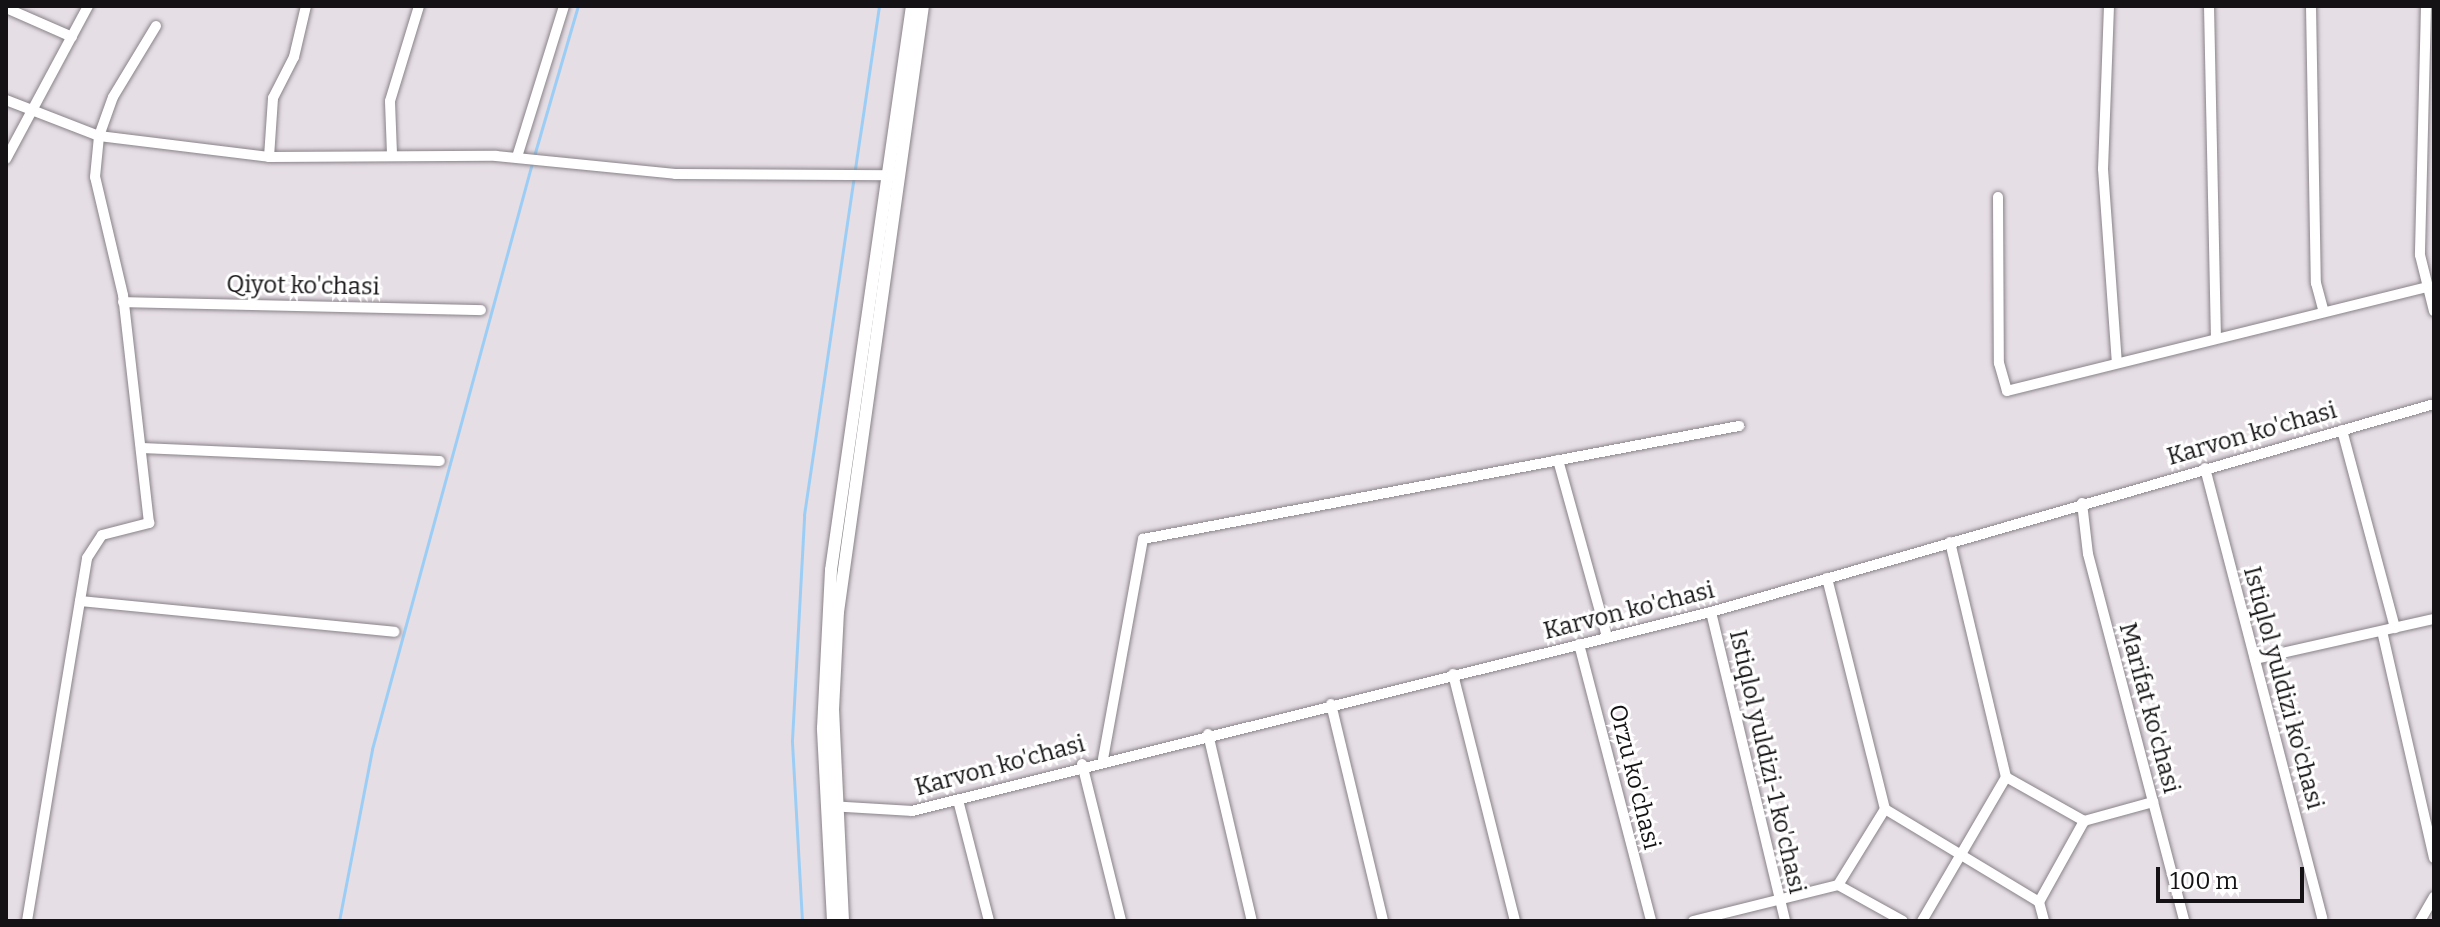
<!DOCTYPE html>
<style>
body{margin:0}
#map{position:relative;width:2440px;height:927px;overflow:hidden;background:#e6dee5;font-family:Bitter,serif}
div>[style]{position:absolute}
.stream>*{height:3px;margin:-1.5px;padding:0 1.5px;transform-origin:1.5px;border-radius:1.5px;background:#9ccef5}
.roads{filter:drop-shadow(0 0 2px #898389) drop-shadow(0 0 2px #898389)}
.minor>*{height:10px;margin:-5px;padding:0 5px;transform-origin:5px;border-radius:5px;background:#fff}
.major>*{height:12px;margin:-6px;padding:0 6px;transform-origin:6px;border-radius:6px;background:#fff}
span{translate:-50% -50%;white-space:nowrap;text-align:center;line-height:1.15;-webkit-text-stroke:6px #fff;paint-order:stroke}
.street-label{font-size:24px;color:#141214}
.frame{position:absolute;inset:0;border:8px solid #141214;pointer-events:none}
.scale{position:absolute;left:2156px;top:867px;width:148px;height:36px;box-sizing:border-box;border:4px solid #141214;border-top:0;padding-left:10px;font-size:24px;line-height:28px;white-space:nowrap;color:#141214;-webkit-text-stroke:6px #fff;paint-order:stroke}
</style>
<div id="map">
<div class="stream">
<i style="left:534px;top:156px;width:156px;rotate:-73.7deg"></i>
<i style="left:339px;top:921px;width:175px;rotate:-79.1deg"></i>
<i style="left:372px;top:749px;width:607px;rotate:-74.73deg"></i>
<i style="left:802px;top:921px;width:181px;rotate:-93.2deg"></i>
<i style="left:792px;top:740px;width:225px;rotate:-86.9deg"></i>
<i style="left:804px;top:515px;width:514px;rotate:-81.62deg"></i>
</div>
<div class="roads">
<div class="minor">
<i style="left:2109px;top:6px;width:163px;rotate:92.1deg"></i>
<i style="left:2103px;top:169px;width:194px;rotate:85.9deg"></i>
<i style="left:2209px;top:6px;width:331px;rotate:88.8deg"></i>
<i style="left:2311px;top:6px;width:277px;rotate:89deg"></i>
<i style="left:2316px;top:283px;width:27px;rotate:75deg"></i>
<i style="left:2426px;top:6px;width:249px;rotate:91.4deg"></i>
<i style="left:2420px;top:255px;width:58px;rotate:76deg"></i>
<i style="left:6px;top:8px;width:72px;rotate:23.7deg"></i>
<i style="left:6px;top:100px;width:100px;rotate:21.2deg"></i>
<i style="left:99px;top:136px;width:171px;rotate:7deg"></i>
<i style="left:269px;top:157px;width:227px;rotate:-0.3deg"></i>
<i style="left:496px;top:156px;width:180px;rotate:5.7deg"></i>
<i style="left:675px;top:174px;width:219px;rotate:0.3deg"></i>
<i style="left:392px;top:154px;width:53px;rotate:-92.2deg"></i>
<i style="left:390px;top:101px;width:99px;rotate:-73deg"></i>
<i style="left:269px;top:157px;width:59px;rotate:-86.1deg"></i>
<i style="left:273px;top:98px;width:46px;rotate:-62.9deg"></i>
<i style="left:294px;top:57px;width:52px;rotate:-76.8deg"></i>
<i style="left:517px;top:157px;width:158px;rotate:-72.7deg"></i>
<i style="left:6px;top:159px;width:174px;rotate:-61.8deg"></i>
<i style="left:1998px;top:197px;width:166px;rotate:89.7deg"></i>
<i style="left:1999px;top:363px;width:29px;rotate:74deg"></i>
<i style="left:2007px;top:391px;width:430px;rotate:-13.9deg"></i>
<i style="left:123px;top:302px;width:358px;rotate:1.3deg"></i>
<i style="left:2342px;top:430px;width:205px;rotate:75deg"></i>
<i style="left:141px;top:448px;width:299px;rotate:2.5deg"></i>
<i style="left:1558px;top:460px;width:184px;rotate:74.5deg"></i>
<i style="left:2205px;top:468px;width:465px;rotate:75.4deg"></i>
<i style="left:2082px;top:503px;width:51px;rotate:83.3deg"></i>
<i style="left:2088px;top:554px;width:379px;rotate:75.3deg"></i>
<i style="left:1950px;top:542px;width:242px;rotate:76.6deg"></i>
<i style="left:1827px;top:578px;width:238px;rotate:75.9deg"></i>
<i style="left:80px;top:601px;width:316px;rotate:5.6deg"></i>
<i style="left:1711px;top:612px;width:318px;rotate:76.5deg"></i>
<i style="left:2382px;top:631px;width:233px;rotate:77.1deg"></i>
<i style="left:1579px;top:644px;width:286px;rotate:75.4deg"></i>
<i style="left:2255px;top:659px;width:183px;rotate:-12.6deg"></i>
<i style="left:1453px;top:674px;width:255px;rotate:75.9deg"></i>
<i style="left:1331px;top:704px;width:223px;rotate:76.5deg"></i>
<i style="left:1208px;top:734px;width:192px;rotate:76.8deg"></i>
<i style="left:1103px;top:759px;width:224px;rotate:-79.7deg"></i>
<i style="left:1143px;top:539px;width:607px;rotate:-10.74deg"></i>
<i style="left:1082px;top:764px;width:162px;rotate:76deg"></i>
<i style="left:2006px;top:777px;width:90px;rotate:29.4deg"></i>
<i style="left:958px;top:800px;width:125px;rotate:75.6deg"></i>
<i style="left:830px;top:806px;width:82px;rotate:3.5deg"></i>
<i style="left:912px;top:811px;width:823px;rotate:-13.99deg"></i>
<i style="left:1711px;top:612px;width:752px;rotate:-16.05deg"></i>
<i style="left:1885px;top:809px;width:180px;rotate:31.1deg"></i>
<i style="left:1838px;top:885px;width:89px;rotate:-58.3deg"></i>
<i style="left:2039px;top:902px;width:93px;rotate:-60.9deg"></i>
<i style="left:2084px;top:821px;width:72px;rotate:-15.4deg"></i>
<i style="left:2039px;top:902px;width:20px;rotate:75deg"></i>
<i style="left:27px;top:921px;width:368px;rotate:-80.6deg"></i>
<i style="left:87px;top:558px;width:27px;rotate:-57deg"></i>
<i style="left:102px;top:535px;width:49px;rotate:-14.3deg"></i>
<i style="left:149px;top:523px;width:229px;rotate:-96.5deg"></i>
<i style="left:123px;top:295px;width:121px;rotate:-103.3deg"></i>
<i style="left:95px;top:177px;width:41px;rotate:-84.4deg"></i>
<i style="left:99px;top:136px;width:41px;rotate:-70.3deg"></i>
<i style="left:113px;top:97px;width:83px;rotate:-58.8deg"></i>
<i style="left:1693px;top:921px;width:149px;rotate:-13.9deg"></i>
<i style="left:1838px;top:885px;width:74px;rotate:29deg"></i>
<i style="left:1922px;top:921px;width:167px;rotate:-59.7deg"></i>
<i style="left:2420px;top:921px;width:28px;rotate:-60deg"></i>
</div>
<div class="major">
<i style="left:833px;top:921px;width:193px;rotate:-93deg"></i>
<i style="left:823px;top:728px;width:158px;rotate:-87.1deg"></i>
<i style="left:831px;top:570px;width:570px;rotate:-81.83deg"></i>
<i style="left:843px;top:921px;width:211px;rotate:-92.7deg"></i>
<i style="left:833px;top:710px;width:98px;rotate:-87.1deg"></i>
<i style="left:838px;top:612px;width:612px;rotate:-82.02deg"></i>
</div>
</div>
<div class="street-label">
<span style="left:303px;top:286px;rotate:1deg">Qiyot ko'chasi</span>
<span style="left:2252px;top:434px;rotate:-16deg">Karvon ko'chasi</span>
<span style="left:1629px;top:611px;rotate:-14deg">Karvon ko'chasi</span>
<span style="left:2283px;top:688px;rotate:75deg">Istiqlol yuldizi ko'chasi</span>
<span style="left:2149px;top:708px;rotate:75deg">Marifat ko'chasi</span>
<span style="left:1767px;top:762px;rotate:77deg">Istiqlol yuldizi-1 ko'chasi</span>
<span style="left:1000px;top:766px;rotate:-15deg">Karvon ko'chasi</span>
<span style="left:1634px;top:777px;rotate:76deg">Orzu ko'chasi</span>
</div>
<div class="frame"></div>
<div class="scale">100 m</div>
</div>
